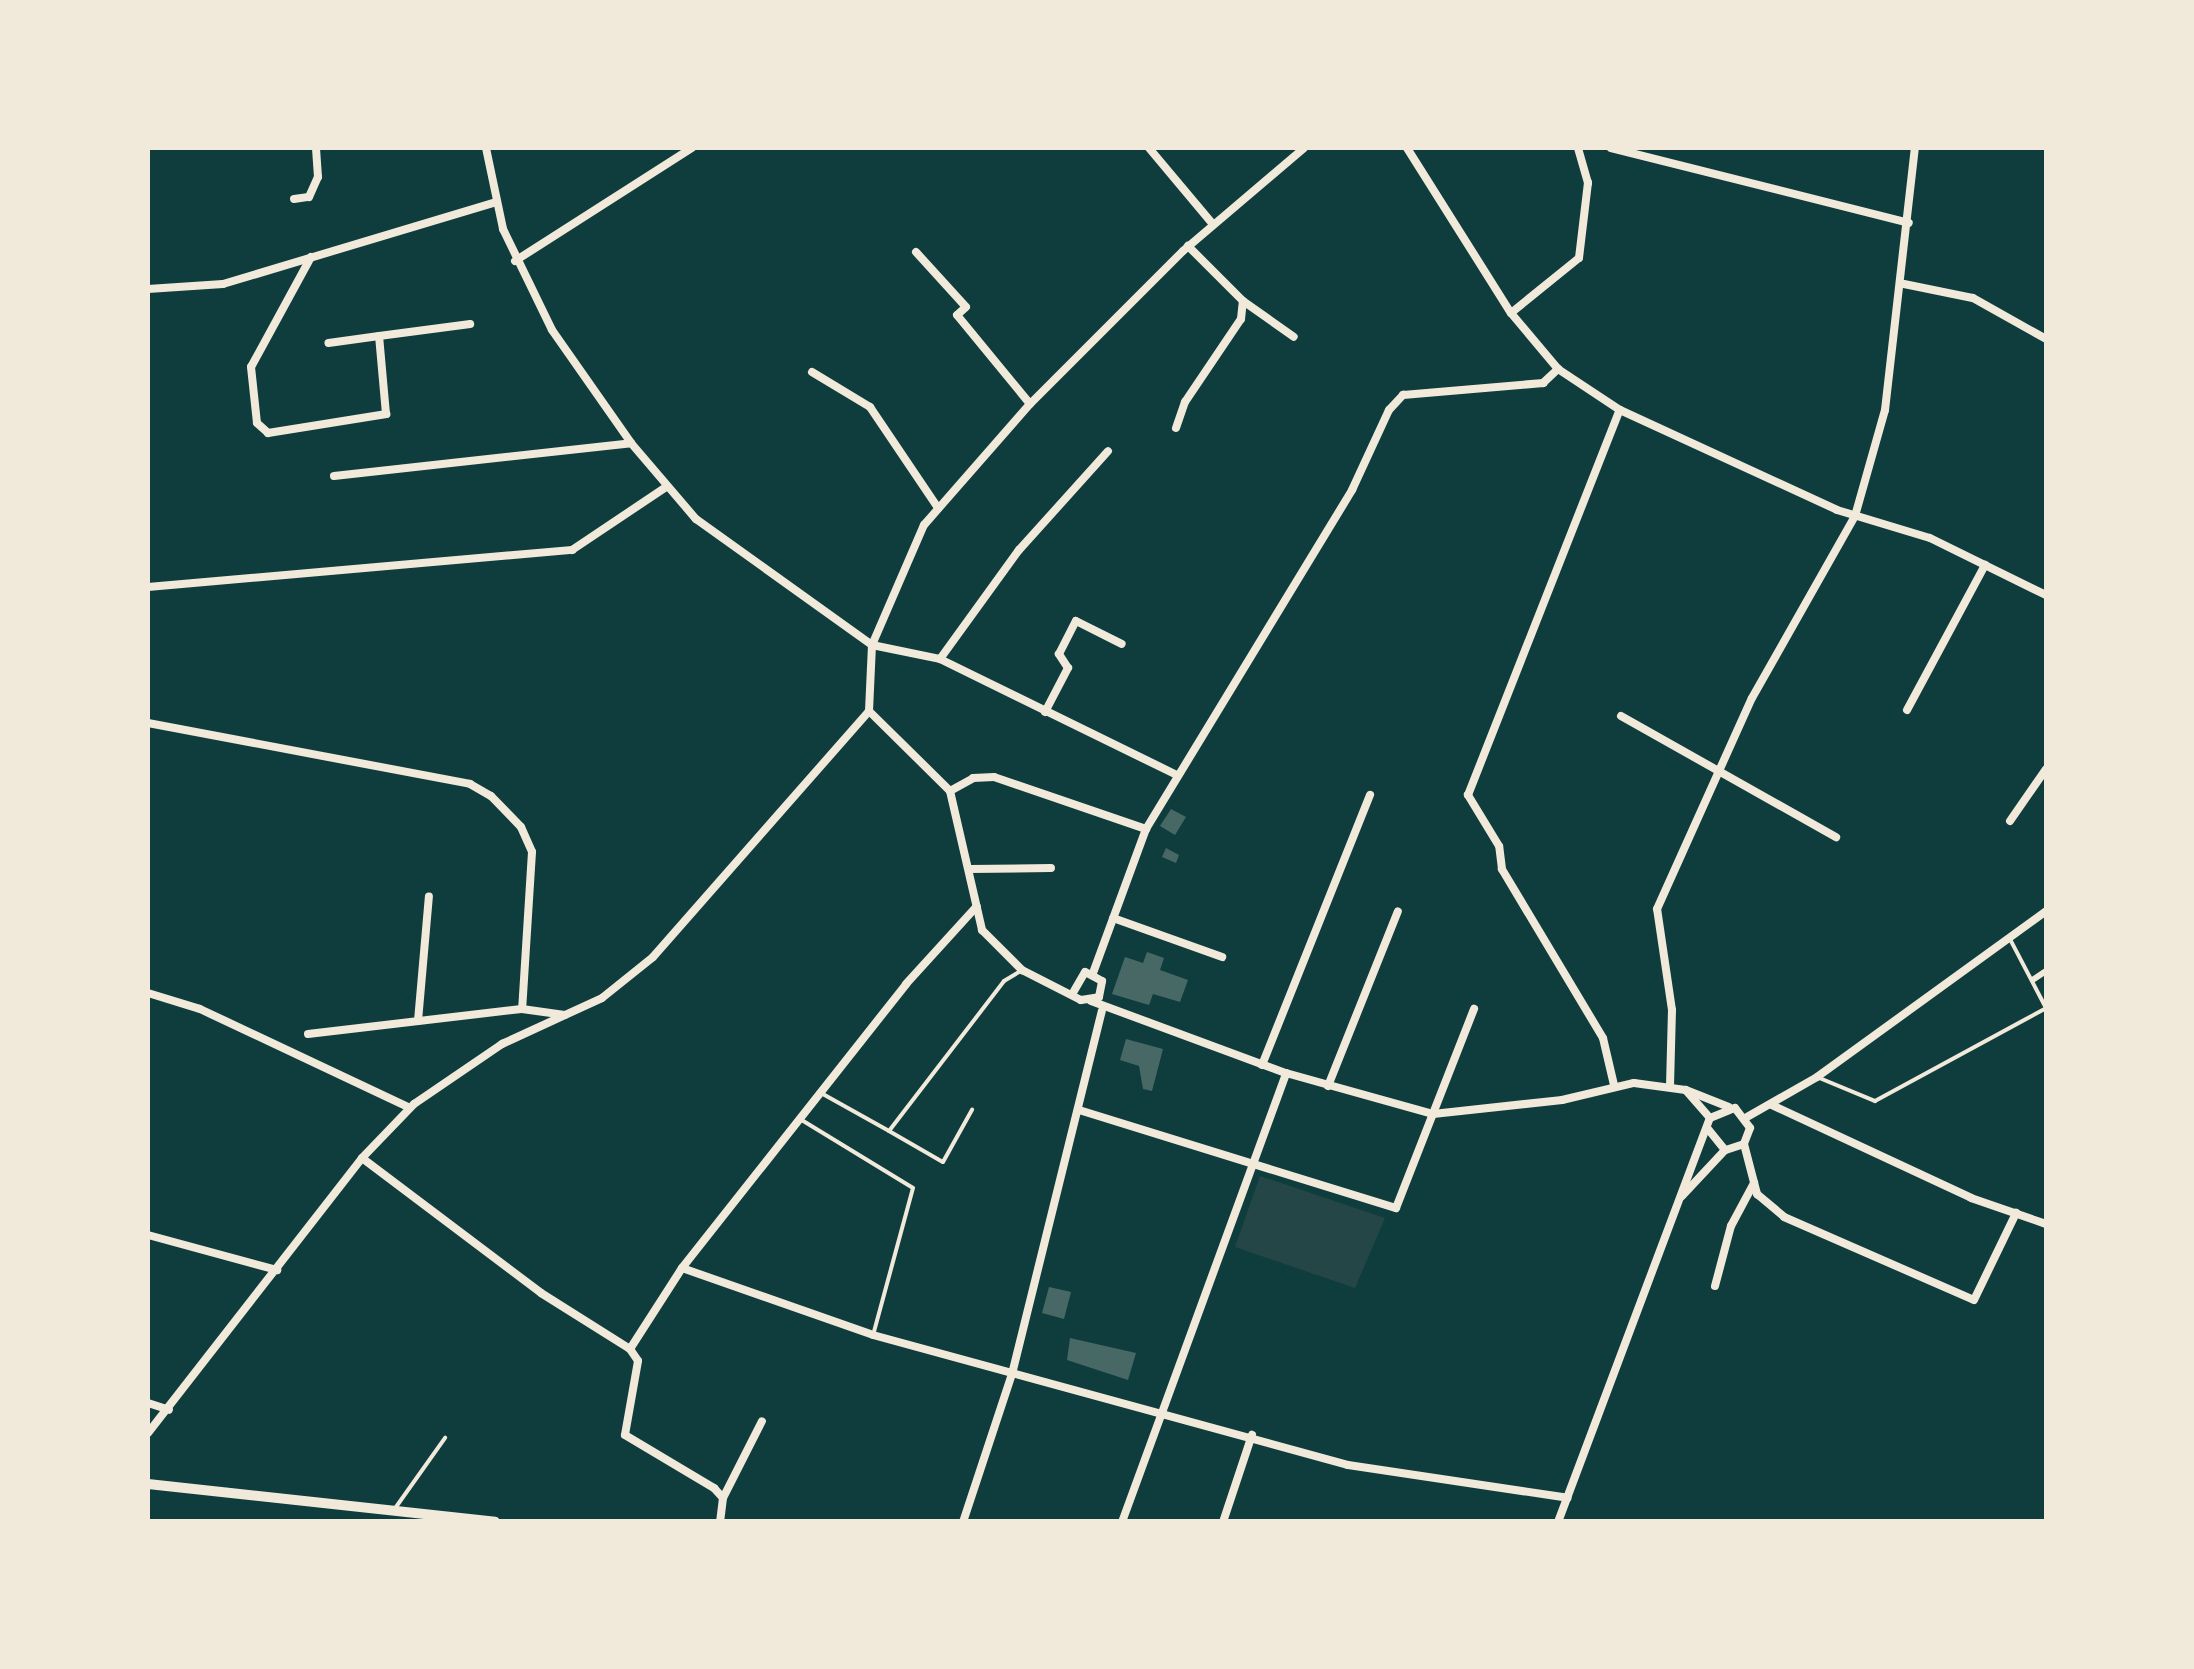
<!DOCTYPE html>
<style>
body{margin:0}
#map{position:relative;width:2194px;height:1669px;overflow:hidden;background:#0f3d3e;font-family:"Noto Sans",sans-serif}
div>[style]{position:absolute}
.green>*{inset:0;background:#244646}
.building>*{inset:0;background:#486865}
.service>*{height:4px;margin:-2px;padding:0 2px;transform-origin:2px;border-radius:2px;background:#f1e9da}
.pedestrian>*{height:6px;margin:-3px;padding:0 3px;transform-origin:3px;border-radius:3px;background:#f1e9da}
.minor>*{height:8px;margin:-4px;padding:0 4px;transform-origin:4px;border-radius:4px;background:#f1e9da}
.tertiary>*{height:10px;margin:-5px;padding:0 5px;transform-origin:5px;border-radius:5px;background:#f1e9da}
span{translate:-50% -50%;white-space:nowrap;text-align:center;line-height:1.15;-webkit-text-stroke:8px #f1e9da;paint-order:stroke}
.frame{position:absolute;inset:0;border:150px solid #f1e9da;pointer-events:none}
</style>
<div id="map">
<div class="green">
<i style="clip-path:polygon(1260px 1176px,1385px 1218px,1355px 1288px,1235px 1247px)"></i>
</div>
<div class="building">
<i style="clip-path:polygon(1171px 809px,1186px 817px,1175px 835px,1160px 826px)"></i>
<i style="clip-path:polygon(1166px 848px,1179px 855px,1176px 863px,1162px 857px)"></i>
<i style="clip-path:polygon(1147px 952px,1164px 958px,1160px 970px,1188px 980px,1180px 1002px,1153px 994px,1149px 1005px,1112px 994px,1125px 957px,1143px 963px)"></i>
<i style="clip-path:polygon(1126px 1039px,1163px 1049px,1152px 1091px,1143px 1089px,1139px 1066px,1120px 1060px)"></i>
<i style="clip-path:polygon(1049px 1287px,1071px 1292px,1064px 1319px,1042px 1313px)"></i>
<i style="clip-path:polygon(1070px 1338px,1136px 1353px,1128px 1380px,1067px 1360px)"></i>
</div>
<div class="service">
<i style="left:1817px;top:1077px;width:63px;rotate:22.5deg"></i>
<i style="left:1875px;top:1101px;width:195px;rotate:-28.5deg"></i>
<i style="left:2046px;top:1008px;width:78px;rotate:-117.6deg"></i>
<i style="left:821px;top:1093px;width:78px;rotate:29.2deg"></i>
<i style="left:889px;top:1131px;width:189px;rotate:-52.5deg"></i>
<i style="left:1004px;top:981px;width:21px;rotate:-31deg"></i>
<i style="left:800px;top:1119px;width:132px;rotate:31.4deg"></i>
<i style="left:913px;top:1188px;width:152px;rotate:105.2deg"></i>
<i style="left:889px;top:1131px;width:62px;rotate:29.9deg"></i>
<i style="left:943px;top:1162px;width:60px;rotate:-60.9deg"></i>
<i style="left:396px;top:1507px;width:85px;rotate:-54.6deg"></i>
</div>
<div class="pedestrian">
<i style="left:2034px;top:979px;width:14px;rotate:-34deg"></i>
</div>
<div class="minor">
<i style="left:486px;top:148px;width:83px;rotate:78.1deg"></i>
<i style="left:503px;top:229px;width:112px;rotate:64.1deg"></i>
<i style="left:552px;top:330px;width:138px;rotate:55deg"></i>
<i style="left:631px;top:443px;width:100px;rotate:49.5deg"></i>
<i style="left:696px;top:519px;width:216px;rotate:35.6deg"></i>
<i style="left:872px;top:645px;width:69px;rotate:11.6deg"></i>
<i style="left:940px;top:659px;width:262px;rotate:26.1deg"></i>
<i style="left:1149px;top:148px;width:98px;rotate:50deg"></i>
<i style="left:1407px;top:148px;width:195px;rotate:57.8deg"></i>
<i style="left:1511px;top:313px;width:73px;rotate:50deg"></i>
<i style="left:1558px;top:369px;width:74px;rotate:33.5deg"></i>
<i style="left:1620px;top:410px;width:239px;rotate:24.7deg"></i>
<i style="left:1837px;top:510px;width:97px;rotate:16.8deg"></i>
<i style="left:1930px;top:538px;width:129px;rotate:26.2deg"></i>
<i style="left:1611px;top:148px;width:307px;rotate:14.1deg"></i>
<i style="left:294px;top:199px;width:15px;rotate:-8deg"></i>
<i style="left:309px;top:197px;width:22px;rotate:-66deg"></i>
<i style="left:318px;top:177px;width:29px;rotate:-94deg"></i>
<i style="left:916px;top:252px;width:74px;rotate:47.7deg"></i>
<i style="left:966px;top:307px;width:12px;rotate:138deg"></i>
<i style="left:957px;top:315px;width:115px;rotate:50.6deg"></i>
<i style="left:311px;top:257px;width:125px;rotate:118.6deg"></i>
<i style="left:251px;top:367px;width:56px;rotate:83.9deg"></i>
<i style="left:257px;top:423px;width:15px;rotate:42deg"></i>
<i style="left:268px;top:433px;width:120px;rotate:-9.1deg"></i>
<i style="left:386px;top:414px;width:78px;rotate:-95.1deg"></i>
<i style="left:379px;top:336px;width:51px;rotate:172.2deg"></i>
<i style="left:515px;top:261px;width:210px;rotate:-32.6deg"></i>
<i style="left:1904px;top:284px;width:70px;rotate:11.5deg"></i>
<i style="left:1973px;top:298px;width:84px;rotate:29.3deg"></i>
<i style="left:148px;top:289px;width:75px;rotate:-3.8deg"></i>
<i style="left:223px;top:284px;width:285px;rotate:-16.7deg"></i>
<i style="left:1243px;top:301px;width:62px;rotate:35.2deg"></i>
<i style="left:1511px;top:313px;width:87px;rotate:-39deg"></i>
<i style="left:1579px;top:258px;width:76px;rotate:-83.2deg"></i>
<i style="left:1588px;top:183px;width:36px;rotate:-106deg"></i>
<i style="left:379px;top:336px;width:92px;rotate:-7.5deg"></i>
<i style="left:812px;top:372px;width:68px;rotate:31.1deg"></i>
<i style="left:870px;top:407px;width:122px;rotate:56deg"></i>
<i style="left:1176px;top:428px;width:28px;rotate:-71deg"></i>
<i style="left:1185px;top:402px;width:100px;rotate:-56deg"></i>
<i style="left:1241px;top:319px;width:18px;rotate:-84deg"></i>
<i style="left:1243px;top:301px;width:78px;rotate:-135deg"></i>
<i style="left:334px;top:476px;width:299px;rotate:-6.3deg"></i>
<i style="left:148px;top:587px;width:426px;rotate:-5deg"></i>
<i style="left:572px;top:550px;width:113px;rotate:-33.8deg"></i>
<i style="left:940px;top:659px;width:135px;rotate:-54.1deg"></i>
<i style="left:1019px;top:550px;width:133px;rotate:-48deg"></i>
<i style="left:1907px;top:710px;width:165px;rotate:-61.7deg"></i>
<i style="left:869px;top:711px;width:114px;rotate:44.6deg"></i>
<i style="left:950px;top:791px;width:143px;rotate:77deg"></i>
<i style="left:982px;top:930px;width:57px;rotate:45deg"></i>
<i style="left:1022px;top:970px;width:66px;rotate:27deg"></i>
<i style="left:1081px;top:1000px;width:18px;rotate:-9deg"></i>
<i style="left:1099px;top:997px;width:16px;rotate:-79deg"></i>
<i style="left:1102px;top:981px;width:19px;rotate:-152deg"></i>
<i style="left:1085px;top:972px;width:22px;rotate:120deg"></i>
<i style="left:1045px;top:712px;width:50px;rotate:-62.4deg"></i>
<i style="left:1068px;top:668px;width:17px;rotate:-123deg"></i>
<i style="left:1059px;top:654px;width:37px;rotate:-63deg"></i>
<i style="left:1076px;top:621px;width:51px;rotate:26.6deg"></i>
<i style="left:1621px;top:716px;width:247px;rotate:29.4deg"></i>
<i style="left:148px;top:723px;width:328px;rotate:10.7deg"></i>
<i style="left:470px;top:784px;width:24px;rotate:30deg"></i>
<i style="left:491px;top:796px;width:43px;rotate:45.9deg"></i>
<i style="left:521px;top:827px;width:27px;rotate:66deg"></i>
<i style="left:532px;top:852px;width:157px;rotate:93.6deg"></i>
<i style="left:950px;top:791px;width:26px;rotate:-29deg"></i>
<i style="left:973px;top:778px;width:21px;rotate:-3deg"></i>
<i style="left:994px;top:777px;width:161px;rotate:18.9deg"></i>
<i style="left:2010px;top:821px;width:63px;rotate:-55.3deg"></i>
<i style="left:969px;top:869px;width:82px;rotate:-0.7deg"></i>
<i style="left:1113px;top:918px;width:116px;rotate:19.7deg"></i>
<i style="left:1093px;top:973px;width:153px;rotate:-69.8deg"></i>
<i style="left:1146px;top:829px;width:397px;rotate:-58.7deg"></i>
<i style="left:1352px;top:490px;width:88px;rotate:-65.2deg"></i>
<i style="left:1389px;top:410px;width:21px;rotate:-47deg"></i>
<i style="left:1403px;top:395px;width:141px;rotate:-4.9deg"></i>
<i style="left:1543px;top:383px;width:21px;rotate:-43deg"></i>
<i style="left:148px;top:993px;width:54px;rotate:17.1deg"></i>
<i style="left:200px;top:1009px;width:232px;rotate:25.2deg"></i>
<i style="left:1091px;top:1001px;width:208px;rotate:20.3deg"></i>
<i style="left:1286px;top:1073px;width:153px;rotate:15.6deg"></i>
<i style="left:1433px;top:1114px;width:130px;rotate:-6.2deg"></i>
<i style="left:1562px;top:1100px;width:74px;rotate:-13.3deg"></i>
<i style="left:1634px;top:1083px;width:52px;rotate:7.7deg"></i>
<i style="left:418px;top:1021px;width:125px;rotate:-85deg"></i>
<i style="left:308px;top:1034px;width:215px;rotate:-6.7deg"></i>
<i style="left:522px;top:1009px;width:43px;rotate:7.9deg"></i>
<i style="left:1262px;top:1065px;width:291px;rotate:-68.2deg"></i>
<i style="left:1614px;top:1085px;width:48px;rotate:-103.2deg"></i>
<i style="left:1603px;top:1038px;width:197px;rotate:-120.9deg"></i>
<i style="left:1502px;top:869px;width:23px;rotate:-97deg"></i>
<i style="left:1499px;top:846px;width:60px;rotate:-121.3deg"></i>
<i style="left:1468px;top:795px;width:414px;rotate:-68.5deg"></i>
<i style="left:1328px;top:1086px;width:188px;rotate:-68.2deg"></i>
<i style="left:1670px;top:1086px;width:76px;rotate:-88.5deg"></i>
<i style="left:1672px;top:1010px;width:102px;rotate:-98.4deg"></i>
<i style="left:1657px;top:909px;width:231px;rotate:-65.8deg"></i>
<i style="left:1752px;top:698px;width:209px;rotate:-60.5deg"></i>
<i style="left:1855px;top:516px;width:110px;rotate:-74.2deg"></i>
<i style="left:1885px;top:410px;width:264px;rotate:-83.5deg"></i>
<i style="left:1772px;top:1105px;width:220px;rotate:25deg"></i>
<i style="left:1971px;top:1198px;width:79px;rotate:19.1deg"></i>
<i style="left:1079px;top:1110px;width:332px;rotate:17.2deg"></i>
<i style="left:1396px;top:1208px;width:214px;rotate:-68.6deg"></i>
<i style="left:1747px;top:1117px;width:81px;rotate:-29.7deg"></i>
<i style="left:1817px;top:1077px;width:283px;rotate:-35.9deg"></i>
<i style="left:1710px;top:1118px;width:37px;rotate:-131deg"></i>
<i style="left:1686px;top:1090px;width:46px;rotate:21.6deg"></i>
<i style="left:1744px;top:1144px;width:52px;rotate:75.4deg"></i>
<i style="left:1757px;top:1194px;width:35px;rotate:40deg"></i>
<i style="left:1784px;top:1217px;width:207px;rotate:23.6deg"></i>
<i style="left:1974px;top:1300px;width:97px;rotate:-64.2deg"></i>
<i style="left:362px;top:1158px;width:224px;rotate:37deg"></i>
<i style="left:541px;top:1293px;width:105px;rotate:32.2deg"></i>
<i style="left:630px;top:1349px;width:14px;rotate:56deg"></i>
<i style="left:638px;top:1361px;width:75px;rotate:100deg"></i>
<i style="left:625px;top:1435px;width:104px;rotate:30.8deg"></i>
<i style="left:714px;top:1488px;width:13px;rotate:48deg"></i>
<i style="left:723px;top:1498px;width:24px;rotate:97deg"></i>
<i style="left:1682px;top:1196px;width:63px;rotate:-46.9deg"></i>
<i style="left:148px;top:1235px;width:134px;rotate:15.2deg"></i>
<i style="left:682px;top:1268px;width:202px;rotate:19.3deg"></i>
<i style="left:873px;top:1335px;width:492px;rotate:15.3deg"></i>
<i style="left:1348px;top:1465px;width:222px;rotate:8.5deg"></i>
<i style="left:1715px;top:1286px;width:62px;rotate:-75.1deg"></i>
<i style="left:1731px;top:1226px;width:49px;rotate:-61.9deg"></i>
<i style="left:630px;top:1349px;width:96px;rotate:-57.3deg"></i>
<i style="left:682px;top:1268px;width:362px;rotate:-51.7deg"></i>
<i style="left:906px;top:984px;width:105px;rotate:-47.7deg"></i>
<i style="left:148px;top:1403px;width:22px;rotate:18deg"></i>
<i style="left:148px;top:1433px;width:348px;rotate:-52.1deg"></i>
<i style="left:362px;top:1158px;width:75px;rotate:-46.1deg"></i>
<i style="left:414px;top:1104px;width:107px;rotate:-34.3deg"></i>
<i style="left:502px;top:1044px;width:110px;rotate:-24.7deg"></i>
<i style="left:602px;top:998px;width:65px;rotate:-38.8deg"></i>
<i style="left:653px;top:957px;width:327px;rotate:-48.7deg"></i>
<i style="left:869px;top:711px;width:66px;rotate:-87.4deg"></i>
<i style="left:872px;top:645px;width:131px;rotate:-66.6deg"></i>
<i style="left:924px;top:525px;width:161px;rotate:-48.8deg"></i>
<i style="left:1030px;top:404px;width:216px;rotate:-45deg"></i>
<i style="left:1183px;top:251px;width:159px;rotate:-40.4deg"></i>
<i style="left:723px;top:1498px;width:86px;rotate:-63.1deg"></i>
<i style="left:963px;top:1522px;width:156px;rotate:-71.7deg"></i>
<i style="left:1012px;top:1374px;width:374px;rotate:-76.1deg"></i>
<i style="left:1122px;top:1522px;width:478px;rotate:-69.9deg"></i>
<i style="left:1223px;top:1522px;width:92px;rotate:-71.6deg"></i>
<i style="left:1558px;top:1522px;width:432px;rotate:-69.4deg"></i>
<i style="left:1710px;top:1118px;width:27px;rotate:-22deg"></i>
<i style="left:1735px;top:1108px;width:25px;rotate:53deg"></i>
<i style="left:1750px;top:1128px;width:17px;rotate:111deg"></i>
<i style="left:1744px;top:1144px;width:20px;rotate:162deg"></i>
<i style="left:1725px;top:1150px;width:28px;rotate:-129deg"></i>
</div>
<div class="tertiary">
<i style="left:148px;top:1484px;width:349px;rotate:6.2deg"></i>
</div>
<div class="frame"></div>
</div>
